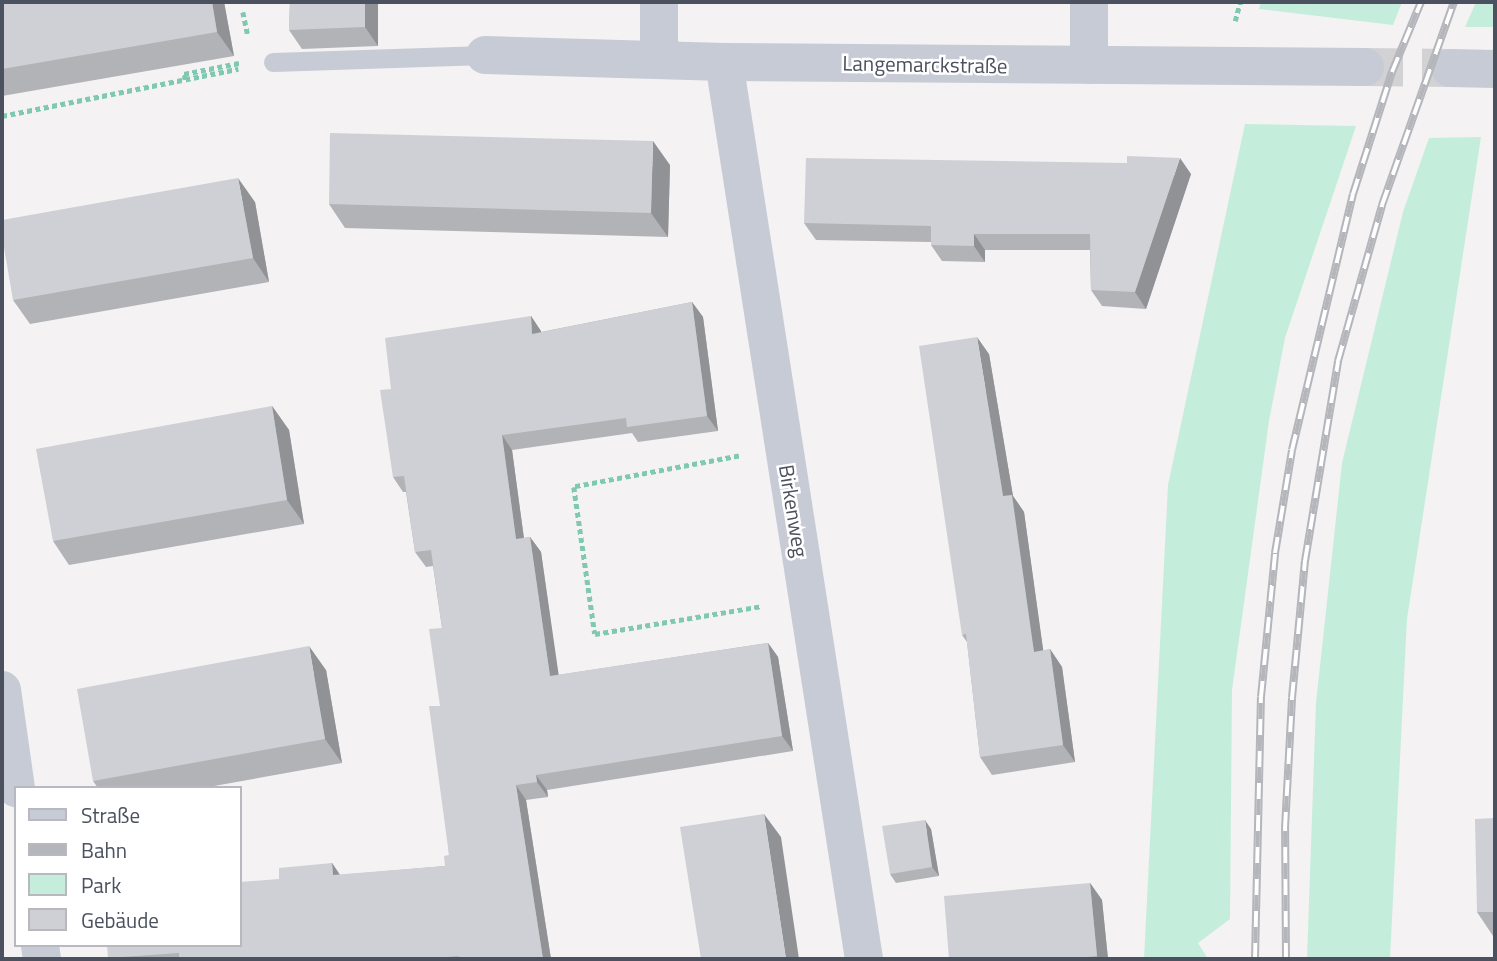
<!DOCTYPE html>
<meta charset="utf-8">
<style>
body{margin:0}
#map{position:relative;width:1497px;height:961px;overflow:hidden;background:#f4f2f2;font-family:"Titillium Web",sans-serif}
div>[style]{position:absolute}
.green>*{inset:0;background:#c5eddc}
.street-tunnel>*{height:38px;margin-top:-19px;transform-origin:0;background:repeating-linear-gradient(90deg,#d2d2d4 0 38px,transparent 0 57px)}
.path>*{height:4.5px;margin-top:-2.25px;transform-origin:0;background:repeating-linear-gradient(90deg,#7fc8b2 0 5px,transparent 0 8.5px)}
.lane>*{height:19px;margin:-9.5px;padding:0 9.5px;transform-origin:9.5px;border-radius:9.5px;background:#c7cbd5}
.street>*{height:38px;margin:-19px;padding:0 19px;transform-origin:19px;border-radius:19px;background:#c7cbd5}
.rail>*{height:8px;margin-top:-4px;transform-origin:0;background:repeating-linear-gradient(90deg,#fff 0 16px,#b4b6bb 0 32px);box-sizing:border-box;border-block:2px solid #b4b6bb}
.wall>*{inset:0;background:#b2b3b7}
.shaded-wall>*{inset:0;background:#919295}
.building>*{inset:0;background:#cfd0d5}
span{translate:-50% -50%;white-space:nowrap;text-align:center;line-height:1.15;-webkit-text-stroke:5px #fff;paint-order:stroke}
.street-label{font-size:21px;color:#4b515e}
.frame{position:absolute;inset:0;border:4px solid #4b515e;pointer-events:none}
.legend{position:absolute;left:14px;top:786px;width:228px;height:161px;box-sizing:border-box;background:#fff;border:2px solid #b7b9bf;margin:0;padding:9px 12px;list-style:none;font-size:21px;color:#4b515e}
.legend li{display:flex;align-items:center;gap:14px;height:35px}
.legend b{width:35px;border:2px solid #b7b9bf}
</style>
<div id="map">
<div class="green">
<i style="clip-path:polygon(1261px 2px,1402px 2px,1393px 25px,1259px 9px)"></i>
<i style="clip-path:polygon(1476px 2px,1495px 2px,1495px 27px,1465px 27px)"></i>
<i style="clip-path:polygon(1245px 124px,1356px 126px,1285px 338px,1269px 421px,1232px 690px,1230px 919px,1198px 943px,1208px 959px,1144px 959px,1168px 485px)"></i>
<i style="clip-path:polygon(1481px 137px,1407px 619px,1390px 959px,1307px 959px,1316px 703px,1342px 463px,1403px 212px,1429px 138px)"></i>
</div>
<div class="street-tunnel">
<i style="left:1365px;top:67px;width:85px;rotate:0.7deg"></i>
</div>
<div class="path">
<i style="left:243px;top:12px;width:24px;rotate:78deg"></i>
<i style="left:1235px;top:21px;width:20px;rotate:-75deg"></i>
<i style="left:185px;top:80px;width:6px;rotate:-99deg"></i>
<i style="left:184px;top:74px;width:56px;rotate:-11.3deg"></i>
<i style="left:2px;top:116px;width:241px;rotate:-11.3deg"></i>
<i style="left:739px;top:456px;width:168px;rotate:169.4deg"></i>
<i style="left:574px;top:487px;width:148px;rotate:81.9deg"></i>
<i style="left:595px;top:634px;width:169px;rotate:-9.5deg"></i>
</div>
<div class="lane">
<i style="left:273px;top:62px;width:212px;rotate:-1.9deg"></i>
</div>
<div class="street">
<i style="left:485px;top:55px;width:239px;rotate:1.7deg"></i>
<i style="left:724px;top:62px;width:641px;rotate:0.45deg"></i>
<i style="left:659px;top:58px;width:56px;rotate:-90deg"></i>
<i style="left:724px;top:62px;width:908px;rotate:81.13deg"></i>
<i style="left:1089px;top:65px;width:63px;rotate:-90deg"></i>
<i style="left:1450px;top:68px;width:45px;rotate:1.3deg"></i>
<i style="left:2px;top:690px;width:99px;rotate:81.9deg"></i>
<i style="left:40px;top:945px;width:14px;rotate:82deg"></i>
</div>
<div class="rail">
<i style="left:1255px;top:959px;width:262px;rotate:-88.7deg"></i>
<i style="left:1261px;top:697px;width:145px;rotate:-84.4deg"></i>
<i style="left:1275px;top:553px;width:104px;rotate:-80.6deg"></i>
<i style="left:1292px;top:450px;width:263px;rotate:-76.6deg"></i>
<i style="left:1353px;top:194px;width:128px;rotate:-72.3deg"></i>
<i style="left:1392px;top:72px;width:76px;rotate:-67.5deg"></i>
<i style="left:1286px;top:959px;width:131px;rotate:-90.4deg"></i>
<i style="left:1285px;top:828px;width:130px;rotate:-86.9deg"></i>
<i style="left:1292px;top:698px;width:138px;rotate:-84.6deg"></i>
<i style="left:1305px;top:561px;width:203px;rotate:-80.6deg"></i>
<i style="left:1338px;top:361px;width:162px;rotate:-74.2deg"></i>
<i style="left:1382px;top:205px;width:215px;rotate:-70.5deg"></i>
</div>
<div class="wall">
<i style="clip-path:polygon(2px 2px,224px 2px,234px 56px,2px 96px)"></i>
<i style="clip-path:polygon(290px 2px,378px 2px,378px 46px,302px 49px,289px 30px)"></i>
<i style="clip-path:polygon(670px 165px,668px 237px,345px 228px,329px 204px)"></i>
<i style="clip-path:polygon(1191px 174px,1146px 309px,1102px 306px,1091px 290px,1090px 250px,985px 250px,985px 262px,942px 261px,931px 245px,931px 242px,816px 240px,804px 223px)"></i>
<i style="clip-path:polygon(255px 202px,269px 282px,30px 324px,13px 300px)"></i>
<i style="clip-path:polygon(692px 302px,703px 317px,718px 431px,638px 442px,632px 433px,512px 450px,524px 538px,530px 537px,541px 552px,558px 675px,768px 643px,778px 657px,793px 751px,547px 790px,548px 797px,526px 800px,551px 959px,109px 959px,108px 958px,279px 879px,332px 863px,340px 875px,445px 866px,449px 855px,440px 706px,442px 628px,433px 566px,426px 567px,415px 552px,406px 492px,403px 492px,393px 477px,391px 389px,531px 316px,541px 332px)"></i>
<i style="clip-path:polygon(989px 354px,1013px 496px,1024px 512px,1043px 651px,1050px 649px,1062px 667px,1075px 762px,992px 775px,980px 757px,967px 642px,962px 635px)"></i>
<i style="clip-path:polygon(272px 406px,289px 430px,304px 524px,69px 565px,53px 541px)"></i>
<i style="clip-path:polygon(326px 670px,342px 763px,203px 788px,98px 788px,93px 781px)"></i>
<i style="clip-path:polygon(1495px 818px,1495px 939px,1477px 912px)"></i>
<i style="clip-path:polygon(931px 829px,939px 876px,896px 883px,890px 874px)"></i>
<i style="clip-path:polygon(1090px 883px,1102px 900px,1108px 959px,949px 959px)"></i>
</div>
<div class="shaded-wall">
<i style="clip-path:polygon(212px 2px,224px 2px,234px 56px,217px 32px)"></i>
<i style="clip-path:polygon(365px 2px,378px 2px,378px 46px,365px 27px)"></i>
<i style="clip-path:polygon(653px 141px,670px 165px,668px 237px,651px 213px)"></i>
<i style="clip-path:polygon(1180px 158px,1191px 174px,1146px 309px,1135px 292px)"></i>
<i style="clip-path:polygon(238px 178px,255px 202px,269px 282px,253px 258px)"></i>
<i style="clip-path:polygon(974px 234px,985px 250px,985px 262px,974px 246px)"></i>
<i style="clip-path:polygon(692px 302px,703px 317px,718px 431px,707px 416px)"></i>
<i style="clip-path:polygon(531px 316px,541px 331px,543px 349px,532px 334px)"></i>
<i style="clip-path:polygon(977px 337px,989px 354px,1013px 496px,1024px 512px,1046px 670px,1034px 652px,1003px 496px)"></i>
<i style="clip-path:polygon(272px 406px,289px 430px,304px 524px,287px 500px)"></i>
<i style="clip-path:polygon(502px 435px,512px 450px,526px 554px,516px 539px)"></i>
<i style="clip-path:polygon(530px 537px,541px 552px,561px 691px,550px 676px)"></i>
<i style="clip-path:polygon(768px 643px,778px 657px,793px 751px,782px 736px)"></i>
<i style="clip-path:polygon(309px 646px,326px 670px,342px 763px,325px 739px)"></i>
<i style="clip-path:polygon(1050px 649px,1062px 667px,1075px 762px,1063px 745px)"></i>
<i style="clip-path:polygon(536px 775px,547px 790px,548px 797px,537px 782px)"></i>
<i style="clip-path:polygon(516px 785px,526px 800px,551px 959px,543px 959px)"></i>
<i style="clip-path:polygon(764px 814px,781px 837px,799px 959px,786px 959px)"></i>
<i style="clip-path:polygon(925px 820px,931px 829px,939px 876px,932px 867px)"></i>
<i style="clip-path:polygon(332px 863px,342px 878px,333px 875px)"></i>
<i style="clip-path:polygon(1090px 883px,1102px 900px,1108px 959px,1099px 959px,1097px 956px)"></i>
</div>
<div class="building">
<i style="clip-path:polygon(2px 2px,212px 2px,217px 32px,2px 69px)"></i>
<i style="clip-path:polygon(290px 2px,365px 2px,365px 27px,289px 30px)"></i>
<i style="clip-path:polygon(330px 133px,653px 141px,651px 213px,329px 204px)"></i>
<i style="clip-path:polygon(1127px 156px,1180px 158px,1135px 292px,1091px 290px,1090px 234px,974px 234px,974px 246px,931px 245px,931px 226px,804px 223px,806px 158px,1127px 163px)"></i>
<i style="clip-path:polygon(238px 178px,253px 258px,13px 300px,2px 236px,2px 220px)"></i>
<i style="clip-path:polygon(692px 302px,707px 416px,627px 427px,626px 418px,502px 435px,516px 539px,530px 537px,550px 676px,768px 643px,782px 736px,536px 775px,537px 782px,516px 785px,543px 959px,459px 959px,459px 956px,424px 959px,179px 959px,179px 953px,108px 958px,107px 945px,240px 945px,240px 882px,279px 879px,279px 868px,332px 863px,333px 875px,445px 866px,444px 856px,449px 855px,429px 706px,440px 706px,429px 629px,442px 628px,431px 550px,415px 552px,404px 476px,393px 477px,380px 390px,391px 389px,385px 338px,531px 316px,532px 334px)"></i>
<i style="clip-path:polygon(977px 337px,1003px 496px,1012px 495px,1034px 652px,1050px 649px,1063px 745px,980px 757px,966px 634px,962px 635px,919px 346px)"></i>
<i style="clip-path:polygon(272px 406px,287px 500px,53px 541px,36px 449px)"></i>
<i style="clip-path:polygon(309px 646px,325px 739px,93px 781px,77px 689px)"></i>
<i style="clip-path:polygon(764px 814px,786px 959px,701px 959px,680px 827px)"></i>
<i style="clip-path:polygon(1495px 818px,1495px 912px,1477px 912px,1475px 819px)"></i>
<i style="clip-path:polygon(925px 820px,932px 867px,890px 874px,882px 826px)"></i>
<i style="clip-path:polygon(1090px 883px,1097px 956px,1067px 959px,949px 959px,944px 896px)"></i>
</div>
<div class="street-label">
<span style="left:925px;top:64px;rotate:1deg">Langemarckstraße</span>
<span style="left:794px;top:511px;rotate:81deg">Birkenweg</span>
</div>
<div class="frame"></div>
<ul class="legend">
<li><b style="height:9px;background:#c7cbd5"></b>Straße</li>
<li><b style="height:9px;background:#b4b6bb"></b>Bahn</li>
<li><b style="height:19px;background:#c5eddc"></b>Park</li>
<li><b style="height:19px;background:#cfd0d5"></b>Gebäude</li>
</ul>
</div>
